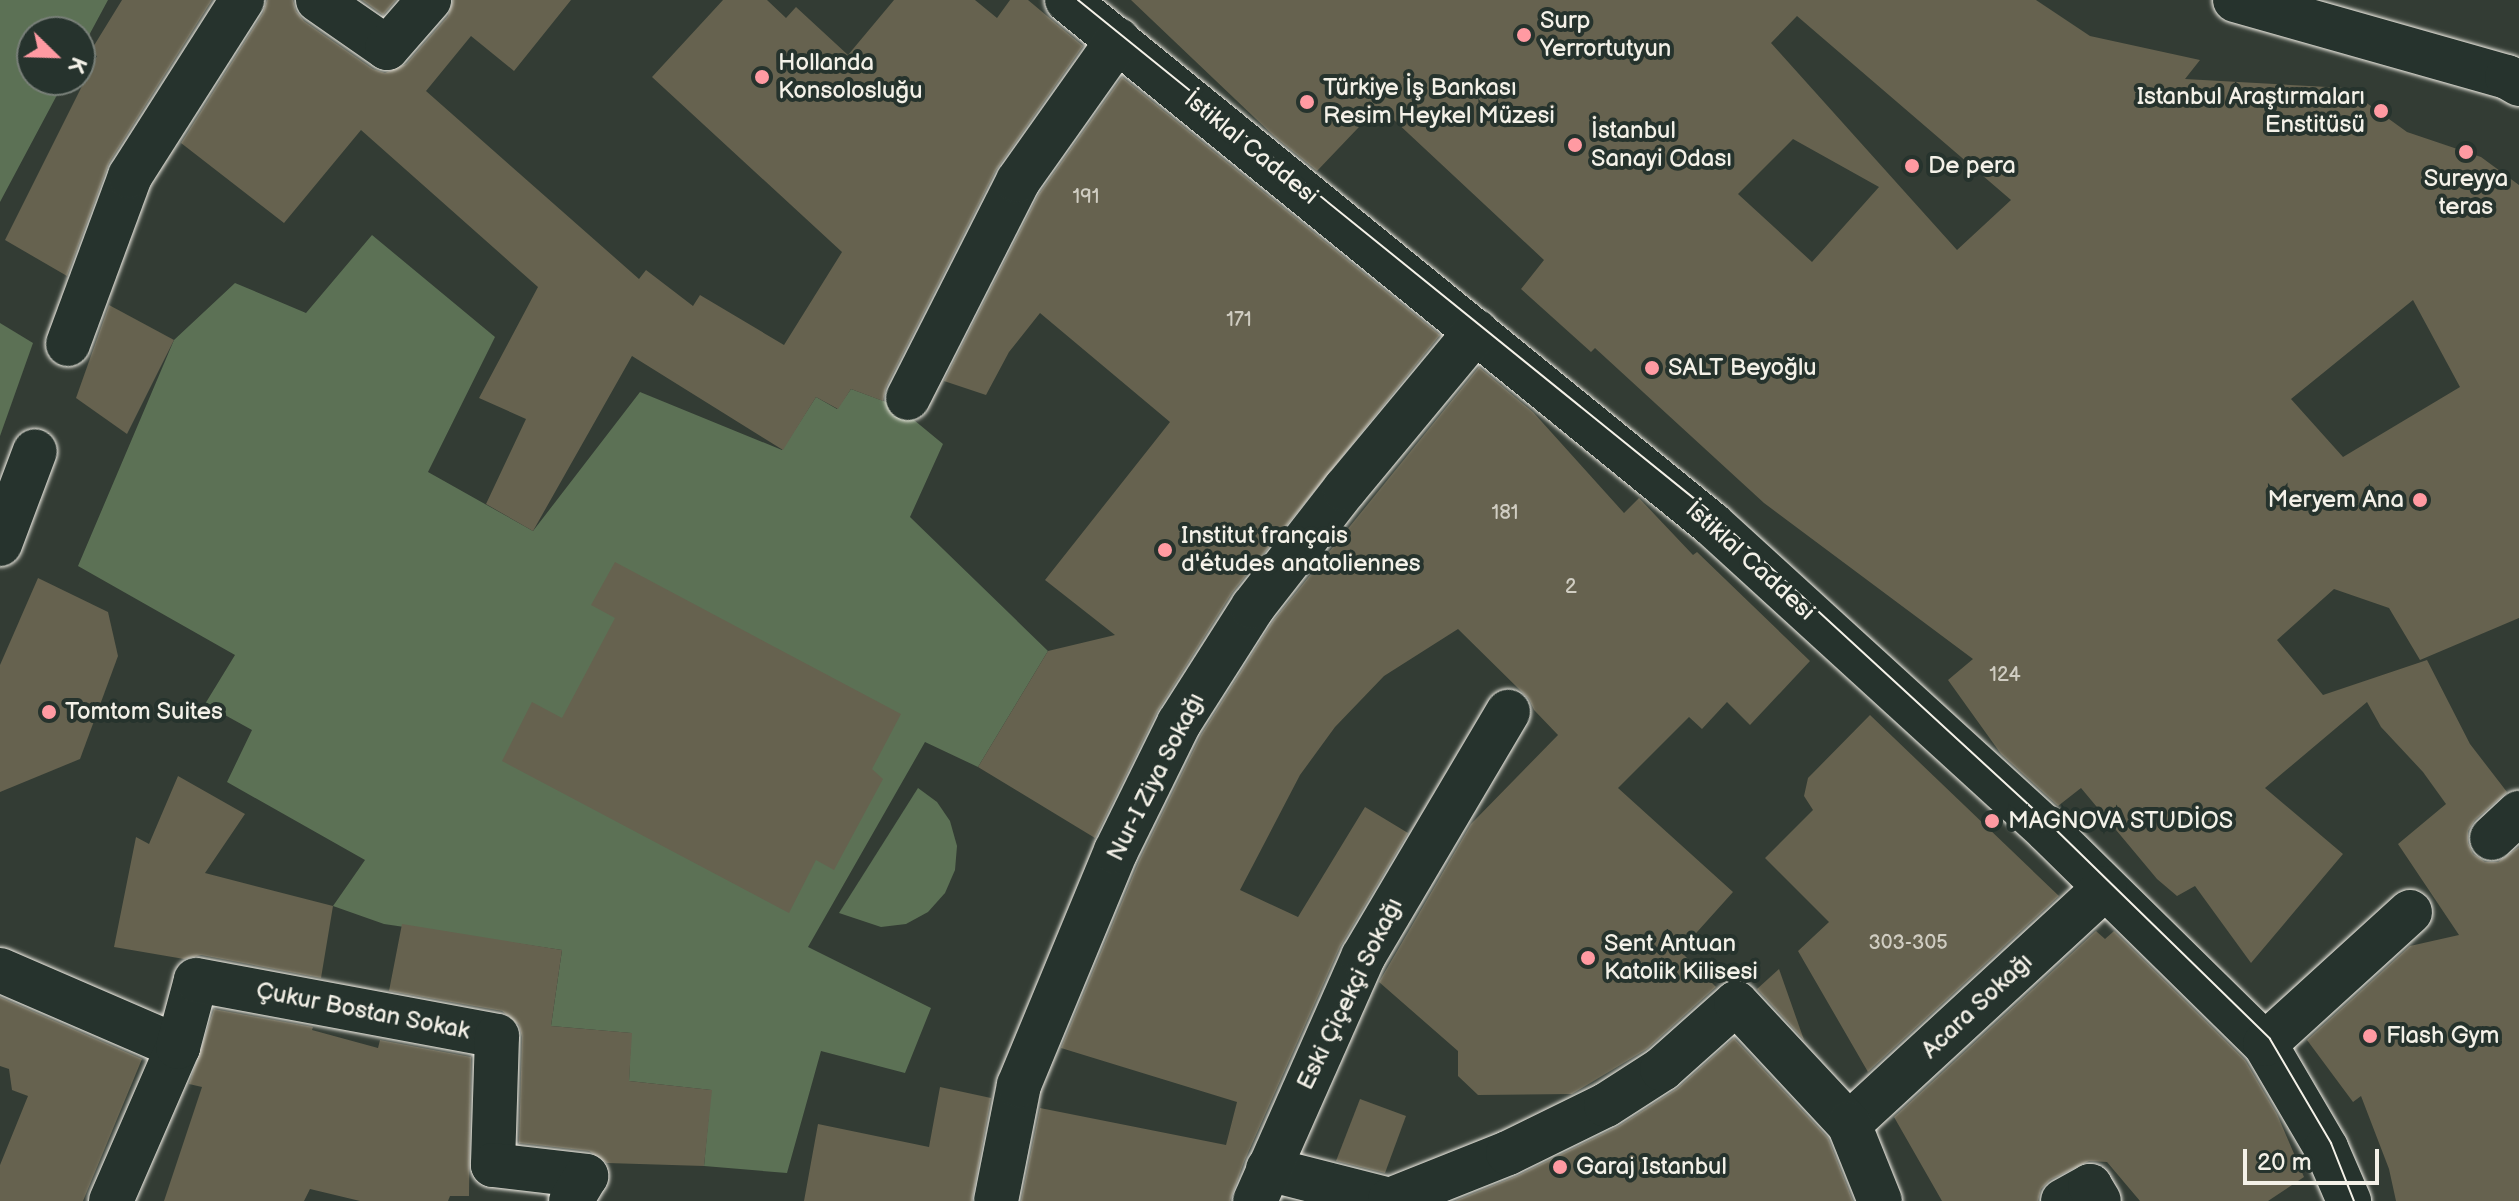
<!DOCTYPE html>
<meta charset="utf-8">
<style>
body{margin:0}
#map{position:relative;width:2519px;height:1201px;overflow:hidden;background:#333c34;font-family:"Balsamiq Sans",sans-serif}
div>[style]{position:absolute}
.green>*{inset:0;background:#5c7155}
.building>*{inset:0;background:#66624f}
.roads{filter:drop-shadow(0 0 2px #f4f1e8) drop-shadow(0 0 2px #f4f1e8)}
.street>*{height:44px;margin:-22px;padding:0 22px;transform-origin:22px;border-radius:22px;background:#26332d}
.secondary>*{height:44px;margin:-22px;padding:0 22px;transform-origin:22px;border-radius:22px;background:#26332d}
.tram>*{height:2px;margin:-1px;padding:0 1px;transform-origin:1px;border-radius:1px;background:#f4f1e8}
.dots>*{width:22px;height:22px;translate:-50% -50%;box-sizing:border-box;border:4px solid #26332d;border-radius:50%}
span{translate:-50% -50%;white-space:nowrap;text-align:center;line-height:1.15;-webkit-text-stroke:8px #26332d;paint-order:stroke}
.number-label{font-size:20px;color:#d0cdc2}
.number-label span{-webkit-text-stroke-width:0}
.poi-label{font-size:24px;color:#f4f1e8}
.left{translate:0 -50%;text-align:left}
.right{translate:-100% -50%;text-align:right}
.street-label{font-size:24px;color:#f4f1e8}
.north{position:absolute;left:16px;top:16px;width:80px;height:80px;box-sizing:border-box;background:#26332d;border:2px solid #787f78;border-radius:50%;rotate:113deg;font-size:22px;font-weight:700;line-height:32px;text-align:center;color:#f4f1e8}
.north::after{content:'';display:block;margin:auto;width:28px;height:36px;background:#ff9aa2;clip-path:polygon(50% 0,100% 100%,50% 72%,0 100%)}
.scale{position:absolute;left:2243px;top:1149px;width:136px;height:36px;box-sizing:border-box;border:4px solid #f4f1e8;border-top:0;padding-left:10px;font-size:24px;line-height:28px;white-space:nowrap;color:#f4f1e8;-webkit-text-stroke:6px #26332d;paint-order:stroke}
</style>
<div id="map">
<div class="green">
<i style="clip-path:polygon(0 0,108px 0,80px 52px,80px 32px,32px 32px,32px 80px,65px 80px,0 202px)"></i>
<i style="clip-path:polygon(372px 235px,495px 337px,428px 472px,533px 531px,640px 392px,782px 450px,816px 397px,837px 409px,851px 389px,897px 406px,943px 444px,910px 517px,1048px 651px,978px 767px,925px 742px,808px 947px,931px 1008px,905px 1073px,821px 1051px,787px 1173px,704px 1166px,711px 1090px,629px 1081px,631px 1033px,551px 1026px,562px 950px,384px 924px,333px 906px,365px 860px,227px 782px,252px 730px,205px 704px,235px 655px,78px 566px,174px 340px,235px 283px,306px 313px)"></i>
<i style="clip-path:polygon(0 323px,33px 343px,0 436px)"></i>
<i style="clip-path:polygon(918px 788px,937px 802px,950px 821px,957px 846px,955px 870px,945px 893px,928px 912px,906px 924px,881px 927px,839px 913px)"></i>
</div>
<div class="building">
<i style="clip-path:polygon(122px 0,212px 0,109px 163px,67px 276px,5px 240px,97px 56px,90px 52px)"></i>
<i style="clip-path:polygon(267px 0,293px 0,296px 11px,304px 21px,373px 69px,385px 73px,406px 64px,448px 16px,453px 0,571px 0,514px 71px,471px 36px,426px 91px,639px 279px,646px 270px,693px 306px,700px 295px,784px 345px,842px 252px,652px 77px,723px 0,767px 0,786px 18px,796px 7px,848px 55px,894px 0,975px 0,997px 18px,1010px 0,1028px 0,1083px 46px,996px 170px,886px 387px,883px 401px,851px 389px,838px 409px,816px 397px,783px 450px,632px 356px,533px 531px,486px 504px,526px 419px,479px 398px,538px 287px,361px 130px,284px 223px,181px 143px,263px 13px)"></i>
<i style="clip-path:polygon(362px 0,396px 0,383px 15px)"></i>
<i style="clip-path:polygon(evenodd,1131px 0,2036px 0,2090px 36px,2200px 60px,2185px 79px,2346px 88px,2407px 132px,2481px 157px,2519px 185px,2519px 618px,2420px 660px,2389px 608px,2334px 589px,2277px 640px,2323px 695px,2427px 660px,2470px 744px,2507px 792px,2475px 820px,2468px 831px,2468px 843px,2473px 854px,2485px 862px,2498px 862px,2519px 847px,2519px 1201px,2396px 1201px,2389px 1169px,2361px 1096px,2353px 1102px,2307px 1040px,2410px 946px,2459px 935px,2398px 844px,2446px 804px,2423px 772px,2381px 727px,2367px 702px,2265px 788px,2343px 854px,2251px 963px,2195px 886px,2177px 896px,2157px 879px,2081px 788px,2058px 806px,2001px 754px,1948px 680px,1973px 659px,1764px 503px,1595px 348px,1591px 352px,1521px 289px,1544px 260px,1379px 106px,1317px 171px,1275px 137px,1131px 0,1797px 16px,2011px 200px,1957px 250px,1771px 43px,1797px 16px,1131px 0,1793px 139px,1879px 187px,1812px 262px,1738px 194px,1793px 139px,1131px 0,2413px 300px,2460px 387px,2343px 457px,2291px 399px,2413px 300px)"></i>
<i style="clip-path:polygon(1122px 77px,1440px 335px,1232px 593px,1157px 712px,1095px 838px,978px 767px,1048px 651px,1115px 635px,1045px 580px,1170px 422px,1040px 313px,1009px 352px,986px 395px,944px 381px,1039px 194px)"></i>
<i style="clip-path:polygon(109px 305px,174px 340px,127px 434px,76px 398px)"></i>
<i style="clip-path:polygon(1479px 367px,1533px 412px,1624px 513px,1639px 498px,1693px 555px,1697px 552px,1810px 661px,1750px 725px,1727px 702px,1702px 729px,1689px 717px,1618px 788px,1733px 892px,1680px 951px,1716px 987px,1647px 1049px,1572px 1094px,1478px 1095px,1458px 1076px,1458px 1051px,1379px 982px,1471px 824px,1558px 735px,1534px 710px,1529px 699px,1458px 629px,1384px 676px,1335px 727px,1300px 775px,1240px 890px,1298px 917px,1365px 807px,1408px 833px,1340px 947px,1244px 1162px,1230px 1201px,1021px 1201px,1040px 1108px,1226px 1145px,1237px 1102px,1061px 1048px,1139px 861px,1201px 735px,1273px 621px)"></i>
<i style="clip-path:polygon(615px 562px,901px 714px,872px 769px,883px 779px,834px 870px,816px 860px,789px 913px,502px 761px,532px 702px,562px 718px,615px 618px,591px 605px)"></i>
<i style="clip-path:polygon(38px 578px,108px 612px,118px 656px,80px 759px,0 792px,0 665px)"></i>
<i style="clip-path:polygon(1870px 715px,2059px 896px,1868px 1072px,1798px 951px,1829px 922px,1765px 858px,1813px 810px,1804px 796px,1808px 778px)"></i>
<i style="clip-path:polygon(178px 776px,245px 814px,205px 873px,333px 906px,321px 978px,201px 955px,184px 959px,114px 947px,136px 837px,149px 844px)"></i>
<i style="clip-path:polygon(402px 924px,562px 950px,551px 1026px,632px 1033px,629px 1081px,712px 1090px,704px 1166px,607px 1163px,589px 1151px,519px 1143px,522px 1037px,519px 1025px,502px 1011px,389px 991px)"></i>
<i style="clip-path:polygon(2096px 931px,2105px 939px,2114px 931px,2245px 1060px,2277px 1114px,2304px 1177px,2268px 1201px,2140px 1201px,2107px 1162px,2089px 1161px,2050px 1180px,2041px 1189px,2038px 1201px,1942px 1201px,1894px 1117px)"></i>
<i style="clip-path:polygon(1779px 969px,1804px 1040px,1757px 989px)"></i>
<i style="clip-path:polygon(0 997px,142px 1059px,83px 1201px,0 1201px,0 1165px,28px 1096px,12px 1090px,9px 1069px,0 1066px)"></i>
<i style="clip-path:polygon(214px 1009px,313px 1027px,312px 1030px,378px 1048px,380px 1040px,471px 1057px,469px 1196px,450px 1196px,448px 1201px,360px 1201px,310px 1189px,304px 1201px,164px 1201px,202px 1087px,189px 1084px)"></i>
<i style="clip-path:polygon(1734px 1038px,1828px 1138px,1853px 1201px,1455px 1201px,1519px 1175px,1619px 1126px,1678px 1088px)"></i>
<i style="clip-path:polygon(940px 1087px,991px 1098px,972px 1201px,804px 1201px,818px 1124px,929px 1147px)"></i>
<i style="clip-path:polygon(1360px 1099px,1406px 1116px,1385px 1173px,1336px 1161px)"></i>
</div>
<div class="roads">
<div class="street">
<i style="left:318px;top:0;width:84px;rotate:34.8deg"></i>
<i style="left:387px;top:48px;width:64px;rotate:-48.8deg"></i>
<i style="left:1067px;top:0;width:832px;rotate:39.1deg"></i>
<i style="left:1713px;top:525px;width:452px;rotate:42.4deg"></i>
<i style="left:2047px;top:830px;width:305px;rotate:44.5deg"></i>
<i style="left:2265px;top:1044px;width:121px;rotate:59.6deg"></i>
<i style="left:2326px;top:1148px;width:58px;rotate:66.5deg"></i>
<i style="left:68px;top:344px;width:179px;rotate:-69.7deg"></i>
<i style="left:130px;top:176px;width:209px;rotate:-57.5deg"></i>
<i style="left:908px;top:398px;width:243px;rotate:-63.1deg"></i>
<i style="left:1018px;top:181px;width:173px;rotate:-54.7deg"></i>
<i style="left:0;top:544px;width:99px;rotate:-69.4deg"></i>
<i style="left:2492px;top:838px;width:37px;rotate:-43deg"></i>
<i style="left:0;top:970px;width:194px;rotate:23.4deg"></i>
<i style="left:2265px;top:1044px;width:196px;rotate:-42.3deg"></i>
<i style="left:1849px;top:1124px;width:348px;rotate:-42.7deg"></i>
<i style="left:1268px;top:1169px;width:126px;rotate:14.3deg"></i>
<i style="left:1390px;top:1200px;width:127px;rotate:-21.7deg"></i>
<i style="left:1508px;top:1153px;width:109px;rotate:-26.1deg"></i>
<i style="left:1606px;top:1105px;width:67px;rotate:-32.7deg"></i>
<i style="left:1662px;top:1069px;width:99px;rotate:-41.7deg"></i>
<i style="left:1736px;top:1003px;width:166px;rotate:47deg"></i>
<i style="left:1849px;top:1124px;width:83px;rotate:68.1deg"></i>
<i style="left:111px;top:1201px;width:168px;rotate:-66.5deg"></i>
<i style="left:178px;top:1047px;width:69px;rotate:-75deg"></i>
<i style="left:196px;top:980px;width:306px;rotate:10.5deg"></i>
<i style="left:497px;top:1036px;width:129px;rotate:91.8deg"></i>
<i style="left:493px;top:1165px;width:94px;rotate:6.7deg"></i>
<i style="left:586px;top:1176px;width:29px;rotate:121deg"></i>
<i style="left:996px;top:1201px;width:118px;rotate:-78.8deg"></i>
<i style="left:1019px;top:1085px;width:253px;rotate:-67.5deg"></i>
<i style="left:1116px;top:851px;width:143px;rotate:-63.8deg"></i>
<i style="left:1179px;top:723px;width:138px;rotate:-57.5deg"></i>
<i style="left:1253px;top:607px;width:150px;rotate:-52.1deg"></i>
<i style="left:1345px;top:489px;width:205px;rotate:-50.3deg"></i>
<i style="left:1255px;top:1201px;width:267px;rotate:-66.1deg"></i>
<i style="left:1363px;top:957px;width:285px;rotate:-59.4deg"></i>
<i style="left:2063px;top:1201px;width:31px;rotate:-29deg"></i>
<i style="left:2090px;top:1186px;width:17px;rotate:59deg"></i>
</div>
<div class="secondary">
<i style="left:2235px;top:0;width:283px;rotate:15.8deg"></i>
<i style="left:2507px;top:77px;width:14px;rotate:30deg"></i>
</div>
</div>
<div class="tram">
<i style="left:1078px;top:0;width:809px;rotate:38.98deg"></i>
<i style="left:1707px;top:509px;width:464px;rotate:42.6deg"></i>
<i style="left:2049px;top:823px;width:309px;rotate:44.3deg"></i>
<i style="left:2270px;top:1039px;width:121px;rotate:59.6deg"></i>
<i style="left:2331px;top:1143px;width:62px;rotate:68.4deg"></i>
</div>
<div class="dots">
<i style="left:1524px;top:35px;background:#ff9aa2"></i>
<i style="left:762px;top:77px;background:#ff9aa2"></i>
<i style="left:1307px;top:102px;background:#ff9aa2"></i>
<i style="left:2381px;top:111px;background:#ff9aa2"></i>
<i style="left:1575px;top:145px;background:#ff9aa2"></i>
<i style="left:2466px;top:152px;background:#ff9aa2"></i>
<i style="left:1912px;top:166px;background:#ff9aa2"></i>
<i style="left:1652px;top:368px;background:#ff9aa2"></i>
<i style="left:2420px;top:500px;background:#ff9aa2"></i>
<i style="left:1165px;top:550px;background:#ff9aa2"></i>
<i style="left:49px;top:712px;background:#ff9aa2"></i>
<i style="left:1992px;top:821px;background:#ff9aa2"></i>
<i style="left:1588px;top:958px;background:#ff9aa2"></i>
<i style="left:2370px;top:1036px;background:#ff9aa2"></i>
<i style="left:1560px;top:1167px;background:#ff9aa2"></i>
</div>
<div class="number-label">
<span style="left:1086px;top:197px">191</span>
<span style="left:1239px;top:320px">171</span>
<span style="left:1505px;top:513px">181</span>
<span style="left:1571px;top:587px">2</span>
<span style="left:2005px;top:675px">124</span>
<span style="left:1908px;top:943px">303-305</span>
</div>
<div class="poi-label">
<span class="left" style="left:1540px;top:35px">Surp<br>Yerrortutyun</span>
<span class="left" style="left:778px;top:77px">Hollanda<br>Konsolosluğu</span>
<span class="left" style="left:1323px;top:102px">Türkiye İş Bankası<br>Resim Heykel Müzesi</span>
<span class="right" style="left:2365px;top:111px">Istanbul Araştırmaları<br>Enstitüsü</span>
<span class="left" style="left:1591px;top:145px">İstanbul<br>Sanayi Odası</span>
<span class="left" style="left:1928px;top:166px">De pera</span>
<span style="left:2466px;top:193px">Sureyya<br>teras</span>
<span class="left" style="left:1668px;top:368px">SALT Beyoğlu</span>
<span class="right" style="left:2404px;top:500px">Meryem Ana</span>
<span class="left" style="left:1181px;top:550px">Institut français<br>d'études anatoliennes</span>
<span class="left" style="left:65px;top:712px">Tomtom Suites</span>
<span class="left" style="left:2008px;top:821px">MAGNOVA STUDİOS</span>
<span class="left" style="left:1604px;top:958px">Sent Antuan<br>Katolik Kilisesi</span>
<span class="left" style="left:2386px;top:1036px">Flash Gym</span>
<span class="left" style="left:1576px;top:1167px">Garaj Istanbul</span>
</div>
<div class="street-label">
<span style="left:1251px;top:148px;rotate:39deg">İstiklal Caddesi</span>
<span style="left:1750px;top:561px;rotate:42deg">İstiklal Caddesi</span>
<span style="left:1156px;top:777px;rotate:-63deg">Nur-I Ziya Sokağı</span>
<span style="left:1350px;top:994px;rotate:-64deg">Eski Çiçekçi Sokağı</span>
<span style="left:1977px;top:1006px;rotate:-43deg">Acara Sokağı</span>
<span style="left:363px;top:1011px;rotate:11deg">Çukur Bostan Sokak</span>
</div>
<div class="north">K</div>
<div class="scale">20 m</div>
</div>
